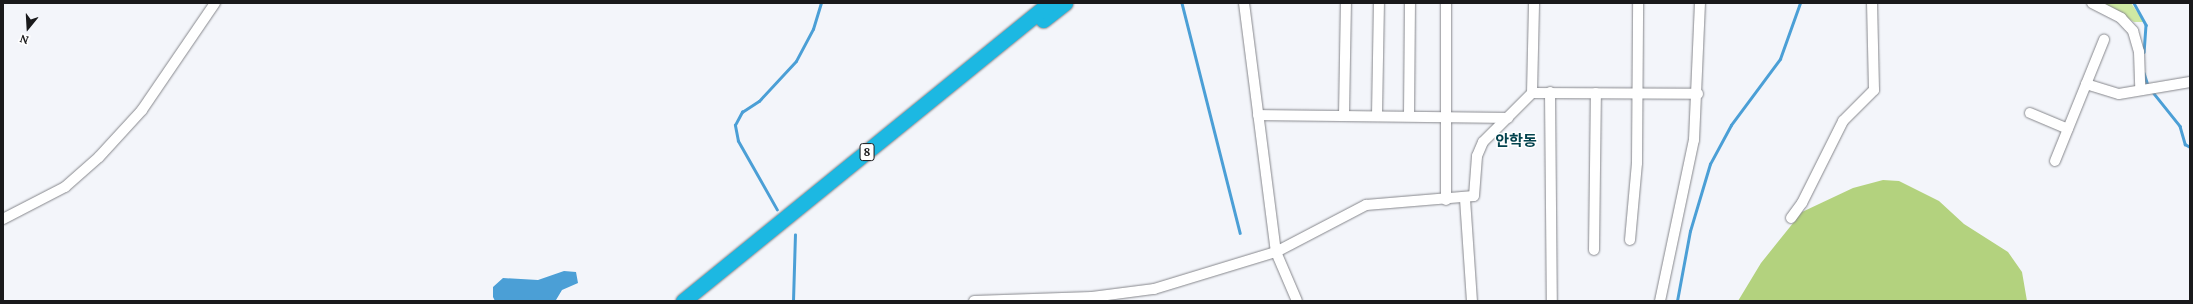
<!DOCTYPE html>
<meta charset="utf-8">
<style>
body{margin:0}
#map{position:relative;width:2193px;height:304px;overflow:hidden;background:#f3f5fa;font-family:Lora,"Noto Sans KR",serif}
div>[style]{position:absolute}
.green>*{inset:0;background:#cee9a3}
.forest>*{inset:0;background:#b3d27e}
.water>*{inset:0;background:#4b9fd6}
.stream>*{height:2.5px;margin:-1.25px;padding:0 1.25px;transform-origin:1.25px;border-radius:1.25px;background:#4b9fd6}
.roads{filter:drop-shadow(0 0 1px #86878c) drop-shadow(0 0 1px #86878c)}
.minor>*{height:10px;margin:-5px;padding:0 5px;transform-origin:5px;border-radius:5px;background:#fff}
.highway>*{height:15px;margin:-7.5px;padding:0 7.5px;transform-origin:7.5px;border-radius:7.5px;background:#1cb8e2}
span{translate:-50% -50%;white-space:nowrap;text-align:center;line-height:1.15;-webkit-text-stroke:3px #fff;paint-order:stroke}
.shield-label span{padding:1px 3px;background:#fff;border:1px solid;border-radius:3px;-webkit-text-stroke-width:0}
.shield-label{font-size:12px;color:#19191b;font-weight:700}
.quarter-label{font-size:15px;color:#03434e;font-weight:700}
.frame{position:absolute;inset:0;border:4px solid #19191b;pointer-events:none}
.north{position:absolute;left:8px;top:8px;width:40px;height:40px;-webkit-text-stroke:3px #fff;paint-order:stroke;rotate:198deg;font-size:11px;font-weight:700;line-height:16px;text-align:center;color:#19191b}
.north::after{content:'';display:block;margin:auto;width:14px;height:18px;background:#19191b;clip-path:polygon(50% 0,100% 100%,50% 72%,0 100%)}
</style>
<div id="map">
<div class="green">
<i style="clip-path:polygon(2102px 3px,2131px 3px,2144px 22px,2134px 22px)"></i>
</div>
<div class="forest">
<i style="clip-path:polygon(1883px 180px,1899px 181px,1939px 201px,1964px 224px,2008px 252px,2022px 272px,2027px 301px,1738px 301px,1761px 263px,1802px 212px,1853px 188px)"></i>
</div>
<div class="water">
<i style="clip-path:polygon(564px 271px,576px 272px,578px 283px,562px 290px,556px 300px,495px 301px,493px 297px,493px 287px,503px 278px,538px 280px)"></i>
</div>
<div class="stream">
<i style="left:1182px;top:3px;width:237px;rotate:75.8deg"></i>
<i style="left:2134px;top:3px;width:25px;rotate:61deg"></i>
<i style="left:2146px;top:25px;width:27px;rotate:94deg"></i>
<i style="left:2144px;top:73px;width:13px;rotate:72deg"></i>
<i style="left:2152px;top:91px;width:45px;rotate:51.3deg"></i>
<i style="left:2180px;top:126px;width:19px;rotate:74deg"></i>
<i style="left:2185px;top:144px;width:6px;rotate:31deg"></i>
<i style="left:777px;top:210px;width:79px;rotate:-119.5deg"></i>
<i style="left:738px;top:141px;width:16px;rotate:-101deg"></i>
<i style="left:735px;top:125px;width:15px;rotate:-62deg"></i>
<i style="left:742px;top:112px;width:20px;rotate:-33deg"></i>
<i style="left:759px;top:101px;width:54px;rotate:-47.2deg"></i>
<i style="left:796px;top:61px;width:36px;rotate:-62deg"></i>
<i style="left:813px;top:29px;width:27px;rotate:-73deg"></i>
<i style="left:793px;top:301px;width:66px;rotate:-88.3deg"></i>
<i style="left:1677px;top:301px;width:71px;rotate:-79.5deg"></i>
<i style="left:1690px;top:231px;width:70px;rotate:-73.4deg"></i>
<i style="left:1710px;top:164px;width:44px;rotate:-61.7deg"></i>
<i style="left:1731px;top:125px;width:82px;rotate:-53.4deg"></i>
<i style="left:1780px;top:59px;width:59px;rotate:-70.3deg"></i>
</div>
<div class="roads">
<div class="minor">
<i style="left:1244px;top:3px;width:251px;rotate:82.7deg"></i>
<i style="left:1276px;top:252px;width:53px;rotate:66.8deg"></i>
<i style="left:1446px;top:3px;width:197px;rotate:90deg"></i>
<i style="left:2092px;top:3px;width:33px;rotate:27deg"></i>
<i style="left:2121px;top:18px;width:18px;rotate:47deg"></i>
<i style="left:2133px;top:31px;width:22px;rotate:74deg"></i>
<i style="left:2139px;top:52px;width:38px;rotate:88deg"></i>
<i style="left:2086px;top:84px;width:34px;rotate:17deg"></i>
<i style="left:2119px;top:94px;width:72px;rotate:-9.6deg"></i>
<i style="left:1550px;top:92px;width:209px;rotate:89.5deg"></i>
<i style="left:1532px;top:93px;width:90px;rotate:-88.7deg"></i>
<i style="left:2030px;top:113px;width:41px;rotate:22.8deg"></i>
<i style="left:1258px;top:115px;width:250px;rotate:0.7deg"></i>
<i style="left:1344px;top:115px;width:112px;rotate:-89deg"></i>
<i style="left:1377px;top:115px;width:112px;rotate:-89deg"></i>
<i style="left:1409px;top:115px;width:112px;rotate:-89.5deg"></i>
<i style="left:2055px;top:161px;width:131px;rotate:-68deg"></i>
<i style="left:1465px;top:199px;width:102px;rotate:86.1deg"></i>
<i style="left:1791px;top:218px;width:19px;rotate:-54deg"></i>
<i style="left:1802px;top:203px;width:92px;rotate:-63.4deg"></i>
<i style="left:1843px;top:121px;width:44px;rotate:-45deg"></i>
<i style="left:1874px;top:90px;width:87px;rotate:-91.3deg"></i>
<i style="left:3px;top:219px;width:70px;rotate:-27.3deg"></i>
<i style="left:65px;top:187px;width:45px;rotate:-41.4deg"></i>
<i style="left:99px;top:157px;width:64px;rotate:-47.5deg"></i>
<i style="left:142px;top:110px;width:130px;rotate:-55.7deg"></i>
<i style="left:1630px;top:240px;width:77px;rotate:-84.8deg"></i>
<i style="left:1637px;top:163px;width:160px;rotate:-89.6deg"></i>
<i style="left:1594px;top:250px;width:157px;rotate:-89.3deg"></i>
<i style="left:974px;top:301px;width:118px;rotate:-1.9deg"></i>
<i style="left:1092px;top:297px;width:63px;rotate:-7.4deg"></i>
<i style="left:1154px;top:289px;width:127px;rotate:-16.9deg"></i>
<i style="left:1276px;top:252px;width:102px;rotate:-27.6deg"></i>
<i style="left:1366px;top:205px;width:108px;rotate:-4.8deg"></i>
<i style="left:1474px;top:196px;width:40px;rotate:-85.7deg"></i>
<i style="left:1477px;top:156px;width:15px;rotate:-67deg"></i>
<i style="left:1483px;top:142px;width:69px;rotate:-45deg"></i>
<i style="left:1532px;top:93px;width:166px;rotate:0.3deg"></i>
<i style="left:1660px;top:301px;width:165px;rotate:-78.1deg"></i>
<i style="left:1694px;top:140px;width:137px;rotate:-87.5deg"></i>
</div>
<div class="highway">
<i style="left:1043px;top:20px;width:28px;rotate:-38deg"></i>
<i style="left:683px;top:301px;width:473px;rotate:-39.1deg"></i>
</div>
</div>
<div class="shield-label">
<span style="left:867px;top:152px">8</span>
</div>
<div class="quarter-label">
<span style="left:1516px;top:141px">안학동</span>
</div>
<div class="frame"></div>
<div class="north">N</div>
</div>
